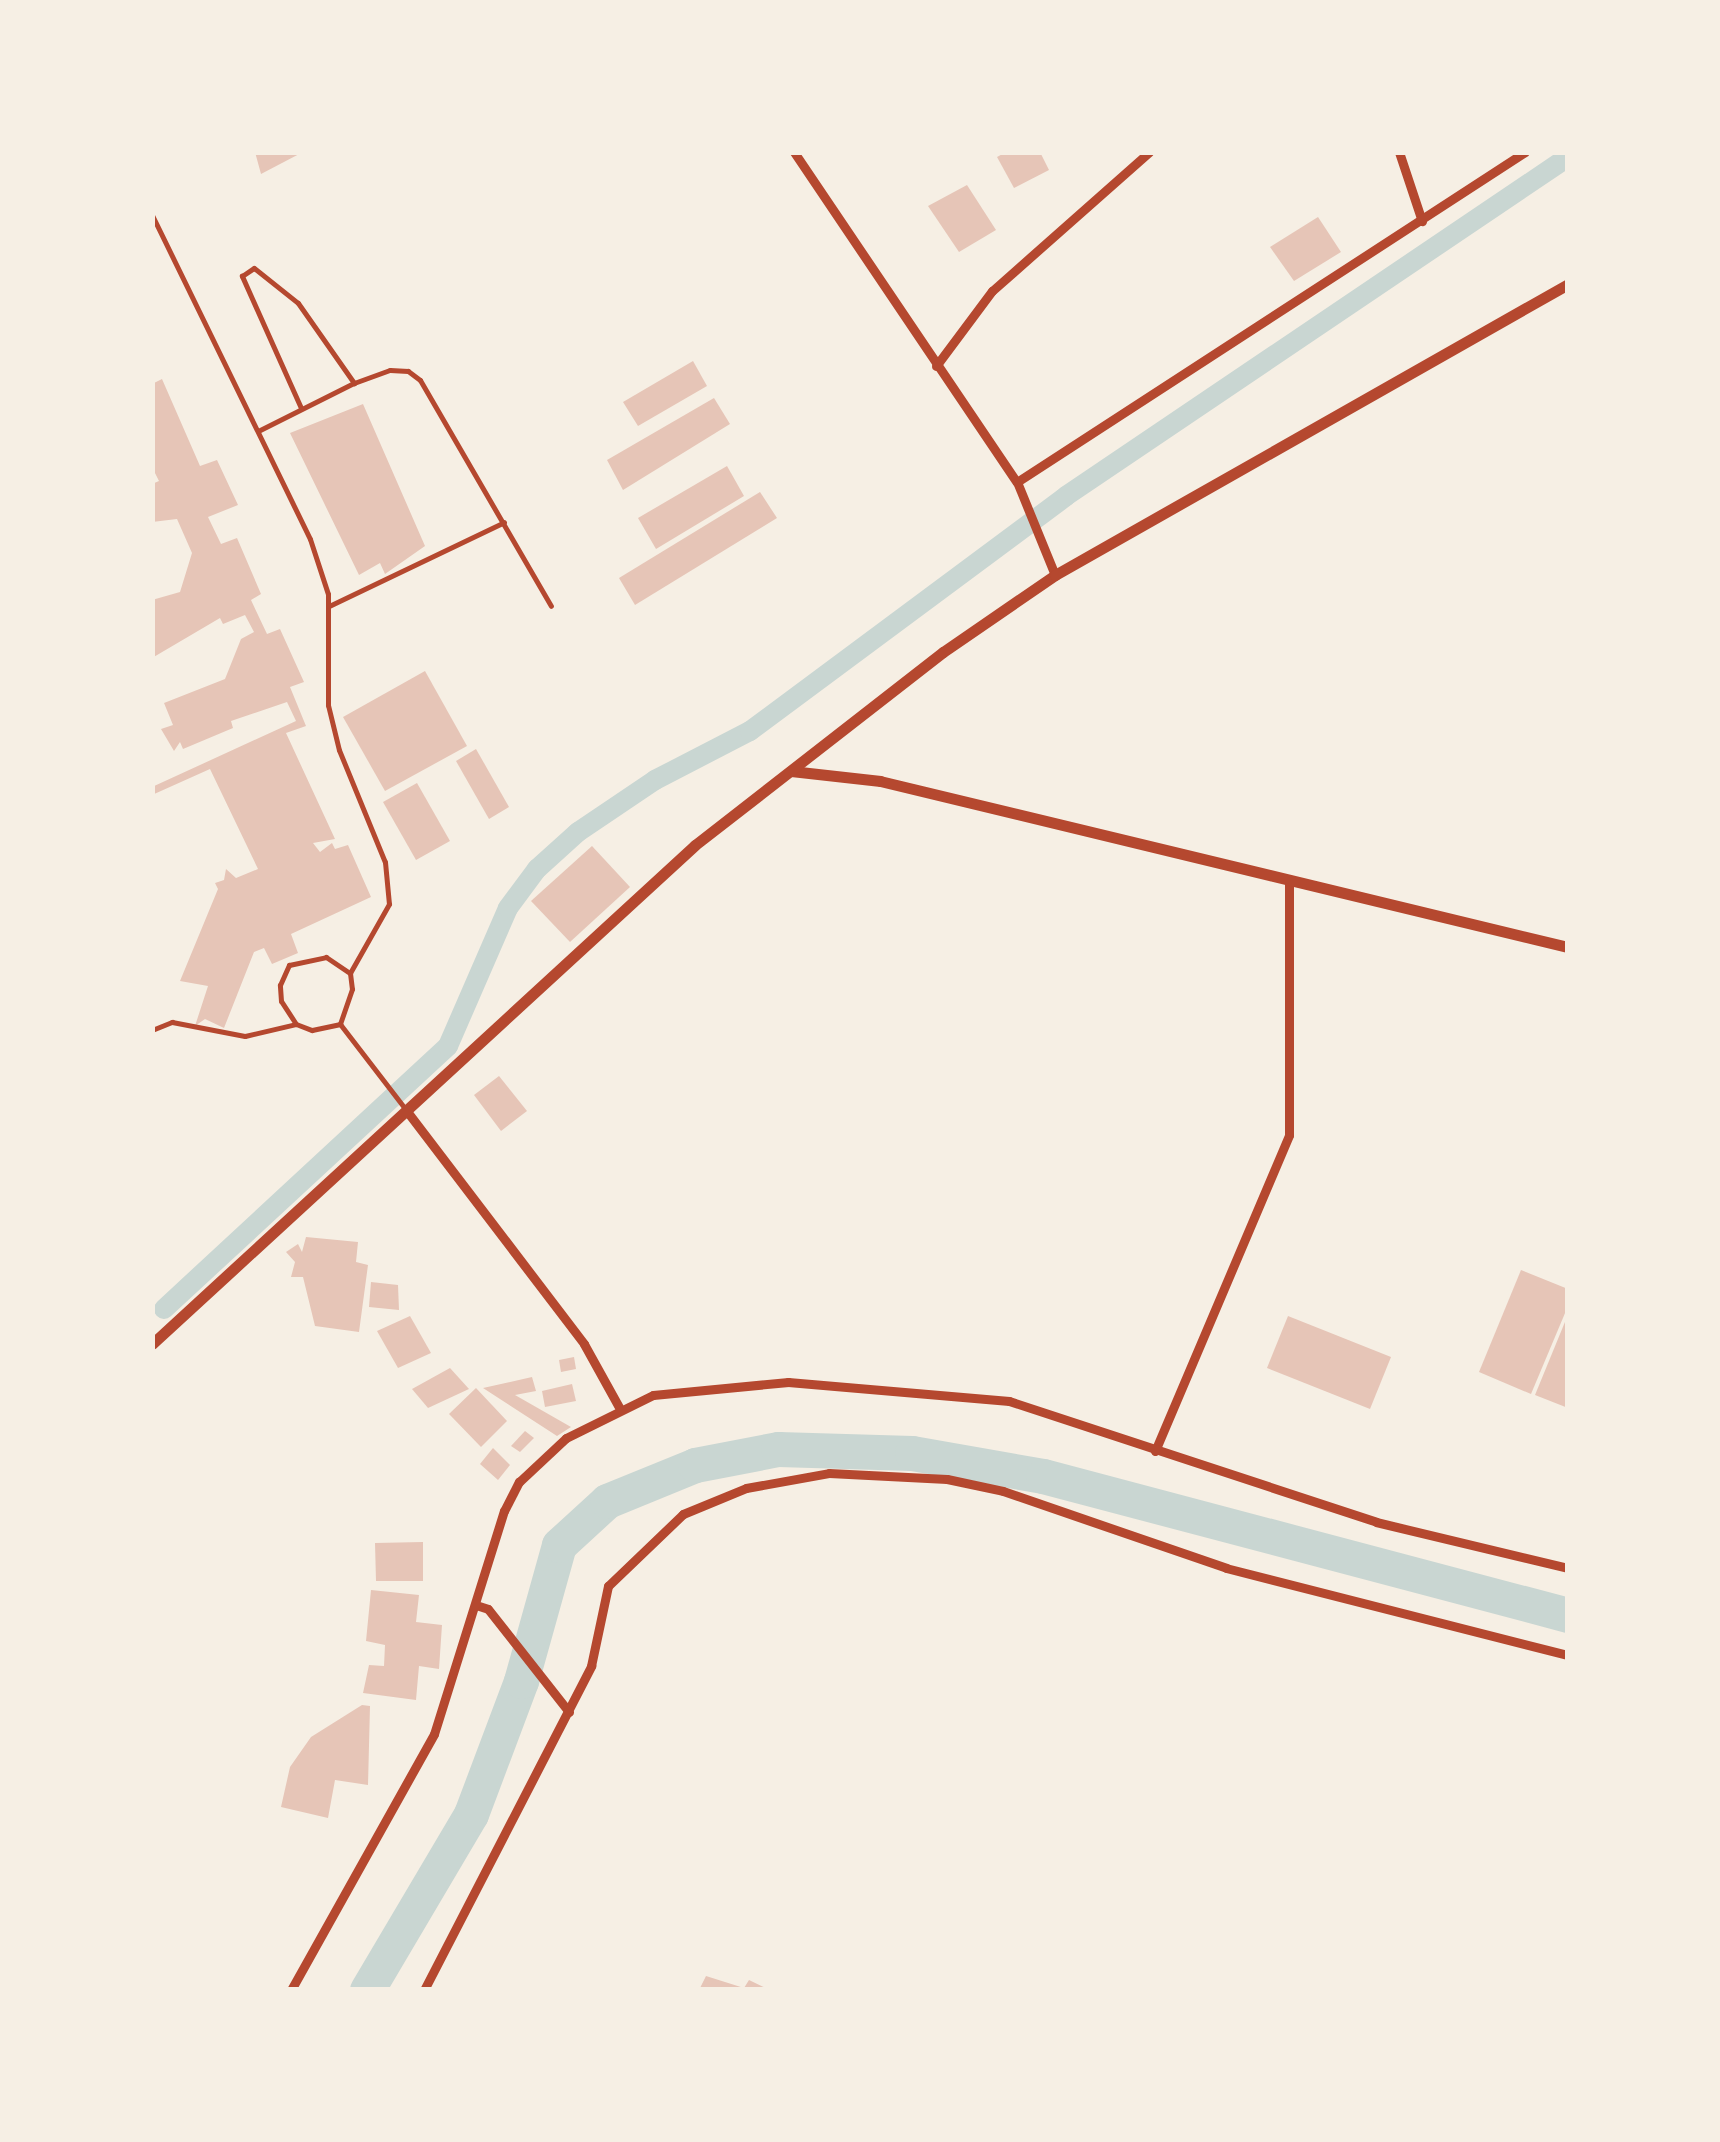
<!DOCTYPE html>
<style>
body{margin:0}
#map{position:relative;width:1720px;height:2142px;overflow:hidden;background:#f6efe4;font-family:"Times New Roman",serif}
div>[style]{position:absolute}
.canal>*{height:20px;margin:-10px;padding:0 10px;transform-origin:10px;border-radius:10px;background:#c9d6d2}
.river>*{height:35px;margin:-17.5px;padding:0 17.5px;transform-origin:17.5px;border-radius:17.5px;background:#c9d6d2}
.building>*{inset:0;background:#e6c5b7}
.service>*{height:5px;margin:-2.5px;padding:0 2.5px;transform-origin:2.5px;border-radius:2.5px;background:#b5482f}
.minor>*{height:9px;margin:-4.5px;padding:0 4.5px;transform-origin:4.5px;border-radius:4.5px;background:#b5482f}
.tertiary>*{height:11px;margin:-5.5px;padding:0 5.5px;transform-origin:5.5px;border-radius:5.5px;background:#b5482f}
span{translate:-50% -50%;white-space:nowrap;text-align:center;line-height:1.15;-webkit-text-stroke:10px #f6efe4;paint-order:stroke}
.frame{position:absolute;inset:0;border:155px solid #f6efe4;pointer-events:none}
</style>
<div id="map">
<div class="canal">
<i style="left:164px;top:1309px;width:387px;rotate:-42.8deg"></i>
<i style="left:448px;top:1046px;width:150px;rotate:-66.5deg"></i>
<i style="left:508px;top:908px;width:49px;rotate:-53.4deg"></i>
<i style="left:537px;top:869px;width:55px;rotate:-42.1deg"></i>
<i style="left:578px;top:832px;width:93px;rotate:-34deg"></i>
<i style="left:655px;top:780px;width:107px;rotate:-27.3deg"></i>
<i style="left:750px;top:731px;width:394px;rotate:-36.6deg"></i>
<i style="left:1066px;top:496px;width:606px;rotate:-34.03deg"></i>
</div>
<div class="river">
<i style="left:367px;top:1990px;width:204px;rotate:-59.4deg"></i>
<i style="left:471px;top:1814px;width:142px;rotate:-69.4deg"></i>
<i style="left:521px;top:1681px;width:141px;rotate:-74.4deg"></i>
<i style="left:559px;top:1545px;width:65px;rotate:-42.5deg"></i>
<i style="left:607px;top:1501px;width:95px;rotate:-22.2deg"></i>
<i style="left:695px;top:1465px;width:85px;rotate:-10.9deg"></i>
<i style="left:778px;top:1449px;width:134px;rotate:1.7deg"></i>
<i style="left:912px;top:1453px;width:133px;rotate:10deg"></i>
<i style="left:1043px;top:1476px;width:543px;rotate:14.83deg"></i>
</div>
<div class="building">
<i style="clip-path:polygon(255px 152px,303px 152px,261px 174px)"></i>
<i style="clip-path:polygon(1006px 152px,1040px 152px,1049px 170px,1014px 188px,997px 157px)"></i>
<i style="clip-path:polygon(967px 185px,996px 230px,959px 252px,928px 206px)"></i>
<i style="clip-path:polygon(1318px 217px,1341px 252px,1294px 281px,1270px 247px)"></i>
<i style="clip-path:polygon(693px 361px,707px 386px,638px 426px,623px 402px)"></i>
<i style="clip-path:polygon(162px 379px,200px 466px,217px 460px,238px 505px,208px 517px,221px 544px,237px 538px,261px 594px,251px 600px,267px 634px,280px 629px,304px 682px,290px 687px,306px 726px,286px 733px,335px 839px,313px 843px,320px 852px,332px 843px,335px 849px,348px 845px,371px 897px,291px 934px,298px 953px,272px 964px,264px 948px,254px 952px,224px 1028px,205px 1019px,195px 1026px,208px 986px,180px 981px,218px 889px,215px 883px,224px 880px,226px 869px,236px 878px,258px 869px,210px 769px,152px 795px,152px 787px,296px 721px,287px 702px,231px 721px,233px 728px,183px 749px,180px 742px,174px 751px,161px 729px,173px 725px,164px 703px,225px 679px,241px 639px,254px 632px,245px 615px,223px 624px,220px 618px,152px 658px,152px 600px,180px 592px,192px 553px,177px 519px,152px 522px,152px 484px,159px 481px,152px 467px,152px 384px)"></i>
<i style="clip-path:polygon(714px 398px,730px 424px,623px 490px,607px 460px)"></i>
<i style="clip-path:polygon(363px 404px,425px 546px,385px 574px,380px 563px,359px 575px,290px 433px)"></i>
<i style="clip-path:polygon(727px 466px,744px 496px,656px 549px,638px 518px)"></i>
<i style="clip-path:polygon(760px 492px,777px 518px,635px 605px,619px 578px)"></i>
<i style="clip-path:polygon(425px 671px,467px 746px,385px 791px,343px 717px)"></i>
<i style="clip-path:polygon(476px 749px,509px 807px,489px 819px,456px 761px)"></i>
<i style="clip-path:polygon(417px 783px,450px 841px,416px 860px,383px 802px)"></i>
<i style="clip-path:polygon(592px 846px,630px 887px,570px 942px,531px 901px)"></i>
<i style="clip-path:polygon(499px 1076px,527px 1111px,501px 1131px,474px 1095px)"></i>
<i style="clip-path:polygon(306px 1237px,358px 1242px,356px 1262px,368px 1265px,359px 1332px,315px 1326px,303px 1277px,291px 1277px,295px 1262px,286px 1252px,298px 1244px,302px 1252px)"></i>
<i style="clip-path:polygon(1521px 1270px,1568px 1289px,1568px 1306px,1531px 1394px,1479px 1372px)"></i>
<i style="clip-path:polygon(371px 1282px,398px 1285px,399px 1310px,369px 1307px)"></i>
<i style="clip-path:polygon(410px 1316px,431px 1353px,398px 1368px,377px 1331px)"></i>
<i style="clip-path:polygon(1288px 1316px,1391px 1357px,1370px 1409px,1267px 1368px)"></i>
<i style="clip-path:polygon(1567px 1317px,1568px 1317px,1568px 1408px,1535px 1395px)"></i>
<i style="clip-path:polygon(574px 1357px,576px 1369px,561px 1372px,559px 1360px)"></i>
<i style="clip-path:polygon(450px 1368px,469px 1389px,428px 1408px,412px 1389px)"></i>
<i style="clip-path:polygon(532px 1377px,536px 1391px,515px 1395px,571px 1427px,557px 1436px,483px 1388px)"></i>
<i style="clip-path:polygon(572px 1384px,576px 1401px,545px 1407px,542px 1391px)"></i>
<i style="clip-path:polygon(476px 1388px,507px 1421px,481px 1447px,449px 1414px)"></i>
<i style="clip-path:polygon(525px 1431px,534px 1438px,520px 1452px,511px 1446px)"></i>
<i style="clip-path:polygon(493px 1448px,510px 1465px,498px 1480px,480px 1464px)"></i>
<i style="clip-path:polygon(423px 1542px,423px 1581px,376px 1581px,375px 1543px)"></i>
<i style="clip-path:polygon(371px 1590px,419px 1595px,416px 1622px,442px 1625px,439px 1669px,419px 1666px,416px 1700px,363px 1693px,369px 1665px,384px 1666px,385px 1645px,366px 1641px)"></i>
<i style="clip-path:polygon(362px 1705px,370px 1706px,368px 1785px,335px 1780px,328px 1818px,281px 1807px,290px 1767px,311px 1737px)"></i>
<i style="clip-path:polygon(706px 1976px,744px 1988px,749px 1980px,770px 1990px,699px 1990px)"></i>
</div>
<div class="service">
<i style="left:152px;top:215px;width:360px;rotate:64deg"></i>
<i style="left:310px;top:539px;width:58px;rotate:71.9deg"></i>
<i style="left:328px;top:594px;width:111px;rotate:90deg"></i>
<i style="left:328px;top:705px;width:46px;rotate:76.3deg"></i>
<i style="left:339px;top:750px;width:121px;rotate:67.7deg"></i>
<i style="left:385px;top:862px;width:42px;rotate:84.6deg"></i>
<i style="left:389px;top:904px;width:79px;rotate:119.5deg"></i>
<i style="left:350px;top:973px;width:16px;rotate:83deg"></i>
<i style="left:352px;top:989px;width:37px;rotate:109deg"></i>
<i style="left:340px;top:1024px;width:110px;rotate:52.4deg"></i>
<i style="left:301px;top:408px;width:145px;rotate:-114.1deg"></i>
<i style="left:242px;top:276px;width:14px;rotate:-34deg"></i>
<i style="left:254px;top:268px;width:56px;rotate:38.5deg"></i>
<i style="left:298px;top:303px;width:98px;rotate:55deg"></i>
<i style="left:354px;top:383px;width:38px;rotate:-20deg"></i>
<i style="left:390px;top:370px;width:18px;rotate:3deg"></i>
<i style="left:408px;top:371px;width:15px;rotate:37deg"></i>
<i style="left:420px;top:380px;width:261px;rotate:59.9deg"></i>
<i style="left:258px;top:431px;width:107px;rotate:-26.6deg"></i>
<i style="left:329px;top:606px;width:194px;rotate:-25.6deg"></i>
<i style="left:296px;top:1024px;width:27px;rotate:-123deg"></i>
<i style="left:281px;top:1001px;width:16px;rotate:-94deg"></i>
<i style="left:280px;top:985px;width:22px;rotate:-66deg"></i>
<i style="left:289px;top:965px;width:38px;rotate:-12deg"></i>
<i style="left:326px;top:957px;width:29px;rotate:34deg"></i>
<i style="left:152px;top:1030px;width:22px;rotate:-22deg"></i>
<i style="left:172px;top:1022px;width:74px;rotate:10.9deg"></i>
<i style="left:245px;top:1036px;width:52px;rotate:-13.2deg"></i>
<i style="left:296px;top:1024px;width:17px;rotate:21deg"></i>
<i style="left:312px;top:1030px;width:29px;rotate:-12deg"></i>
</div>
<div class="minor">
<i style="left:794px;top:152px;width:398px;rotate:56deg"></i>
<i style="left:1399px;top:152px;width:73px;rotate:71.6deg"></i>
<i style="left:936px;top:366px;width:94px;rotate:-53.3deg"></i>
<i style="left:992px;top:291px;width:210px;rotate:-41.5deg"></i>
<i style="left:1055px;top:575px;width:100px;rotate:-112.2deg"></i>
<i style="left:1017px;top:482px;width:606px;rotate:-33.01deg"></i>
<i style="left:409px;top:1114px;width:289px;rotate:52.7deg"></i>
<i style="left:584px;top:1344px;width:74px;rotate:61deg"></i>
<i style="left:1155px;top:1451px;width:343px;rotate:-67deg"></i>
<i style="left:1289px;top:1135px;width:256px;rotate:-90deg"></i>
<i style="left:479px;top:1606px;width:9px;rotate:18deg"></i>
<i style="left:488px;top:1609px;width:131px;rotate:51.8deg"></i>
<i style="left:291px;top:1990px;width:293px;rotate:-60.8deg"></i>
<i style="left:434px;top:1734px;width:234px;rotate:-72.6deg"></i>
<i style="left:504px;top:1511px;width:33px;rotate:-63deg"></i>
<i style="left:519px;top:1482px;width:64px;rotate:-43.1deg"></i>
<i style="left:566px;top:1438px;width:97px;rotate:-26.3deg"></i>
<i style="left:653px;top:1395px;width:136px;rotate:-5.5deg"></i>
<i style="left:788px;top:1382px;width:222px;rotate:4.9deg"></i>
<i style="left:1009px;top:1401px;width:386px;rotate:18.2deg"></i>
<i style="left:1376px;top:1522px;width:197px;rotate:13.5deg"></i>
<i style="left:424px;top:1990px;width:365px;rotate:-62.7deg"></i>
<i style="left:591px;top:1666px;width:82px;rotate:-78deg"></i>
<i style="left:608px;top:1586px;width:104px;rotate:-43.8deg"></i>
<i style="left:683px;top:1514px;width:68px;rotate:-22.4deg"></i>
<i style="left:746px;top:1488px;width:84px;rotate:-10.2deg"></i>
<i style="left:829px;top:1473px;width:118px;rotate:2.9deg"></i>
<i style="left:947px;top:1479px;width:57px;rotate:12.1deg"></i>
<i style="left:1003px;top:1491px;width:236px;rotate:19deg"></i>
<i style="left:1226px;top:1568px;width:353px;rotate:14.3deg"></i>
</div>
<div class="tertiary">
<i style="left:791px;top:771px;width:90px;rotate:6.4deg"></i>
<i style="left:880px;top:781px;width:708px;rotate:13.57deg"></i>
<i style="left:152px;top:1344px;width:737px;rotate:-42.58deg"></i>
<i style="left:695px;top:845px;width:314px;rotate:-37.9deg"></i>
<i style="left:943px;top:652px;width:136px;rotate:-34.5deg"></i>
<i style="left:1055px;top:575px;width:590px;rotate:-29.56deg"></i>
</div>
<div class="frame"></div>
</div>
